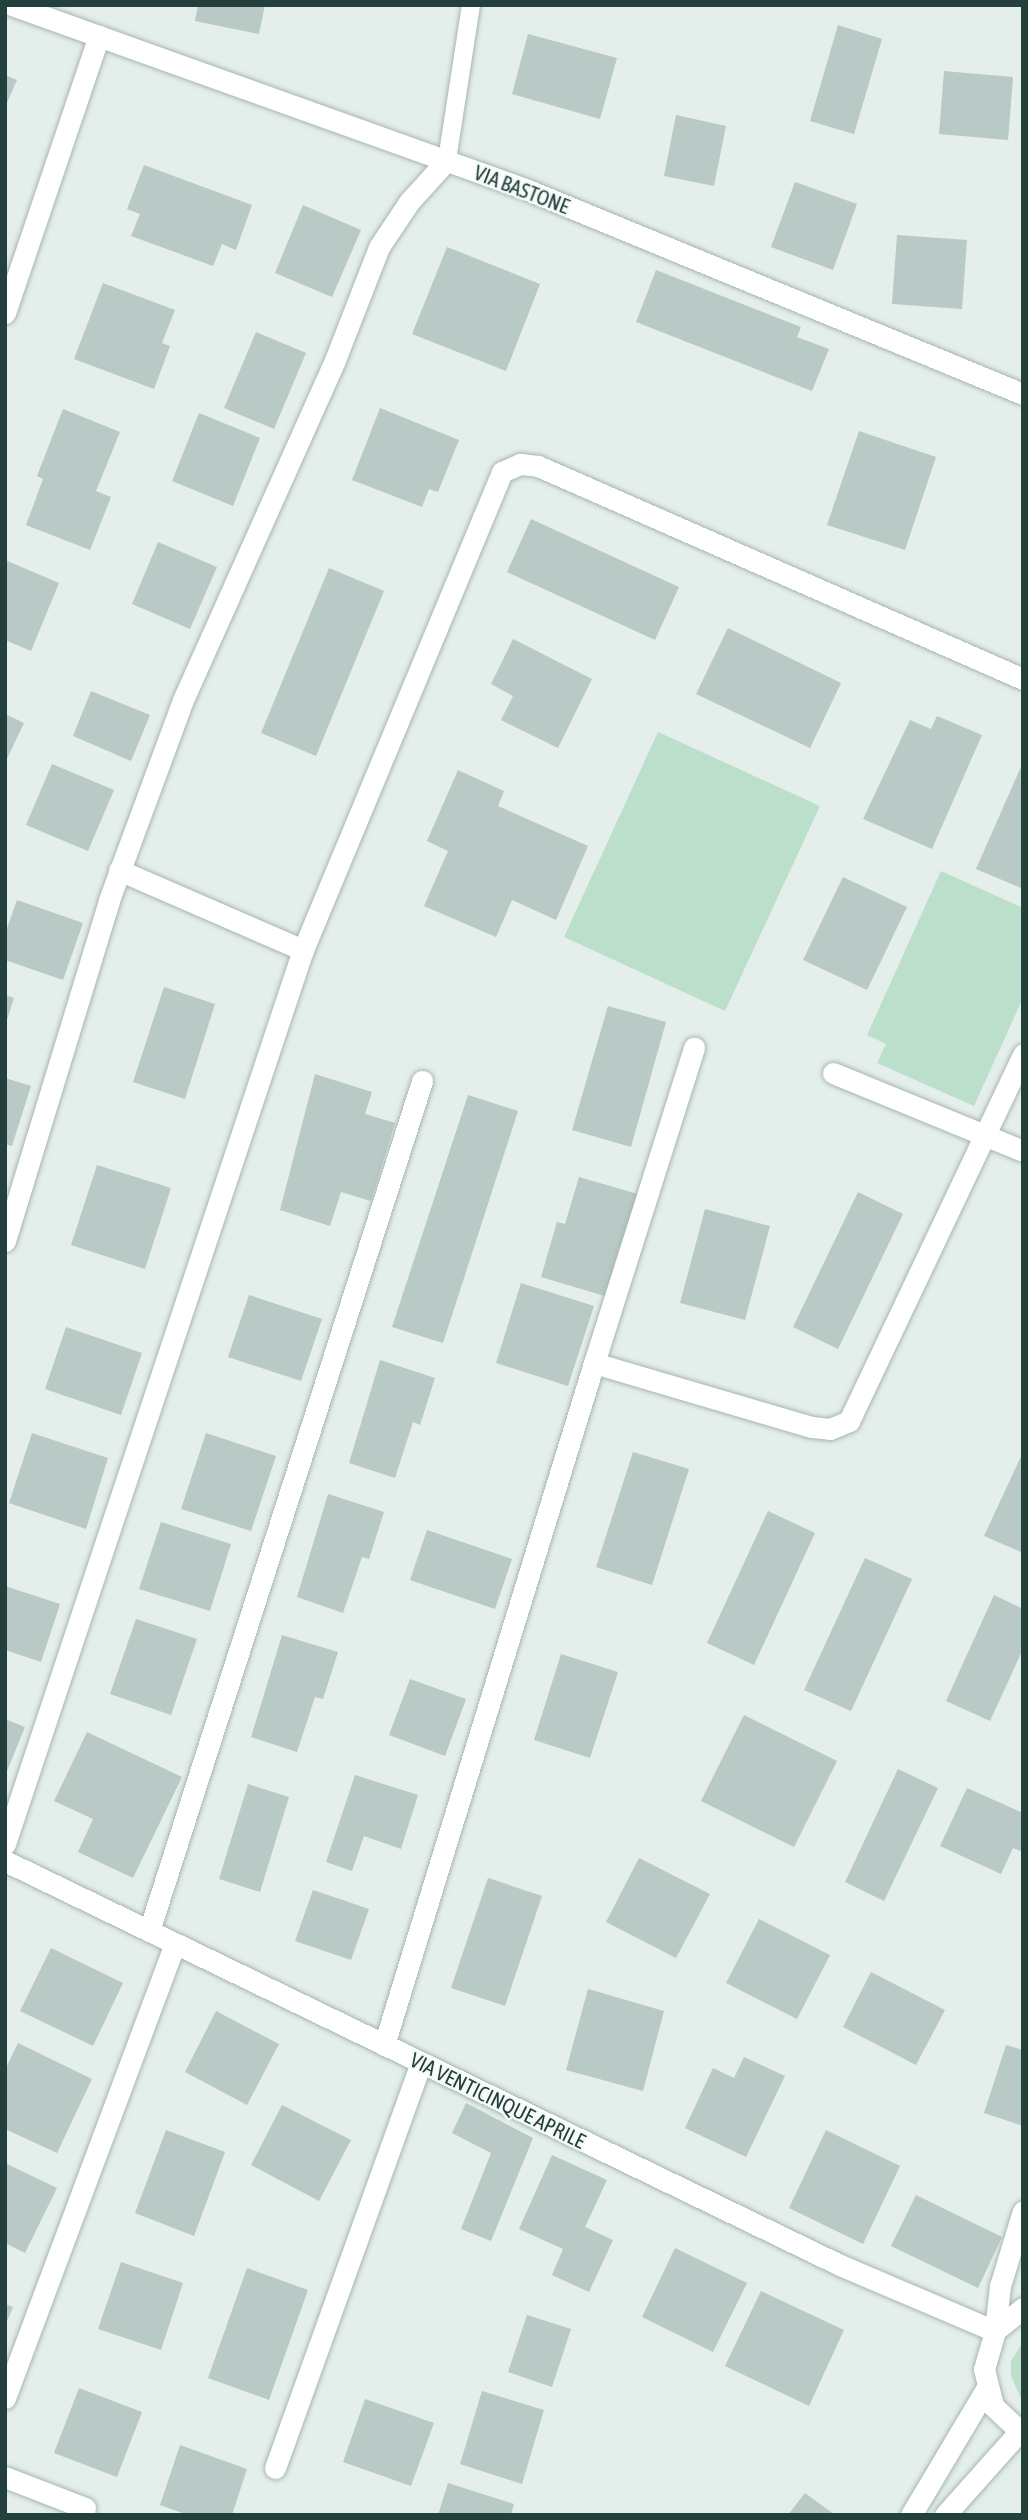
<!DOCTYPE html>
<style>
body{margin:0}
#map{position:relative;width:1028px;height:2520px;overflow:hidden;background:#e4eeeb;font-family:"Asap Condensed",sans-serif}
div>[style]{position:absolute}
.green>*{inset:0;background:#bcdfcb}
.building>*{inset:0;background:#b9c9c5}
.roads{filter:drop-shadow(0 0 2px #a6b6b3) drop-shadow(0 0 2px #a6b6b3)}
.service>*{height:18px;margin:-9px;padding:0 9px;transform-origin:9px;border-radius:9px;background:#fff}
.minor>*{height:21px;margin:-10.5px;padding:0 10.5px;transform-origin:10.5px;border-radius:10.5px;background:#fff}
span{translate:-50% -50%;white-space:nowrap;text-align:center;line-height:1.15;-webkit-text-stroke:5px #f5faf8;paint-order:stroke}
.street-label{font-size:21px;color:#23403d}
.frame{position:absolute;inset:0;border:7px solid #23403d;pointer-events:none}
</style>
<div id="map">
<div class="green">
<i style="clip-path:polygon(658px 732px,820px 806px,725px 1011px,564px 937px)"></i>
<i style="clip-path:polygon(941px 871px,1023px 908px,1023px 998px,974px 1106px,877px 1063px,886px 1044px,867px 1035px)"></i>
<i style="clip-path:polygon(1023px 2342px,1023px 2403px,1011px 2376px,1011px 2361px)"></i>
</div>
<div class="building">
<i style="clip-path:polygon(198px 5px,265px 5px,259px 34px,195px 21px)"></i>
<i style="clip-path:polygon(838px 25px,882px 39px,854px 134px,810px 121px)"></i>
<i style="clip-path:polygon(528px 34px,617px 58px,600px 119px,512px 94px)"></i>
<i style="clip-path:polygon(944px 71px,1013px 77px,1008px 140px,939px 134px)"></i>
<i style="clip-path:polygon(5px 75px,17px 80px,5px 107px)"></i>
<i style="clip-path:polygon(676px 115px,726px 126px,714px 186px,664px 176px)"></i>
<i style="clip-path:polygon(144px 165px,252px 205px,236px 250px,222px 244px,213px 266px,131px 236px,140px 214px,127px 209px)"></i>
<i style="clip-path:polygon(795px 182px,857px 204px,833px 270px,771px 247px)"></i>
<i style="clip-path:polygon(303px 205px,361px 230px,332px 297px,275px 273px)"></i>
<i style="clip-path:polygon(897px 235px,967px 240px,962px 309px,892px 304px)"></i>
<i style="clip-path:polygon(447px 247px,540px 284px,506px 371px,412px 334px)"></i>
<i style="clip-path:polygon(656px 270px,801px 327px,797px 337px,829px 349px,812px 391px,636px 322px)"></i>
<i style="clip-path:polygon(103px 283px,175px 310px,162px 343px,170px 346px,154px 389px,74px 359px)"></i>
<i style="clip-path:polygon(256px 332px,306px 353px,274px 429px,224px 408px)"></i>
<i style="clip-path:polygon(380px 408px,459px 440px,438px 492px,429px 489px,422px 507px,352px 480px)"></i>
<i style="clip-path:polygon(63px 409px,120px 432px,96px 491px,111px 497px,90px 550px,26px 525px,43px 479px,37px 476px)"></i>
<i style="clip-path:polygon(199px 413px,260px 438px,233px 506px,172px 481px)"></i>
<i style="clip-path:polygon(859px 431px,936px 457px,905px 550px,827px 525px)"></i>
<i style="clip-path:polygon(531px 519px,679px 587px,655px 640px,507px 572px)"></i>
<i style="clip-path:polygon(158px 542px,217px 567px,190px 629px,132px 604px)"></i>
<i style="clip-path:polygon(5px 560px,59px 583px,31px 651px,5px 640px)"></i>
<i style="clip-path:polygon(329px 568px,384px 591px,316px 756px,261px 733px)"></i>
<i style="clip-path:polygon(728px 628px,841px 683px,810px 748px,696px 694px)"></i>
<i style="clip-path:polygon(513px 639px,592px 679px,558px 748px,501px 720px,513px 696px,491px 684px)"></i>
<i style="clip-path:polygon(91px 691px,150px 715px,131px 761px,73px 736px)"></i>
<i style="clip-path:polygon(5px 714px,24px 723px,5px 763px)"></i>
<i style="clip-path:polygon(937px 716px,982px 735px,932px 849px,863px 819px,910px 720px,931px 729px)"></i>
<i style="clip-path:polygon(1023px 762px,1023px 889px,976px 869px)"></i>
<i style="clip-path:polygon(52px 764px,114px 790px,88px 851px,26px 825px)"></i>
<i style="clip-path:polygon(458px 770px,504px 791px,498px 806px,588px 846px,556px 920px,512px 900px,496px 937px,424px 906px,448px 851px,427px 841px)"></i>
<i style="clip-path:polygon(843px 877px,907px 907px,867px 990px,803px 960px)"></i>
<i style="clip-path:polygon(17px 900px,83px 923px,63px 980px,5px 960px,5px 934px)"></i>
<i style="clip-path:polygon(164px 987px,215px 1004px,185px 1099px,133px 1082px)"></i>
<i style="clip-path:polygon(5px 995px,14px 998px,6px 1023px,5px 1023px)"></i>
<i style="clip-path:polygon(608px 1006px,666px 1022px,631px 1147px,572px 1130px)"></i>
<i style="clip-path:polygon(315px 1074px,372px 1092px,365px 1114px,395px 1123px,371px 1201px,341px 1192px,330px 1226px,280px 1210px)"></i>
<i style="clip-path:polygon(5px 1078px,31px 1086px,12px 1146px,5px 1144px)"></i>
<i style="clip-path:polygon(468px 1095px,518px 1111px,443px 1343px,392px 1327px)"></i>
<i style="clip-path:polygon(97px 1165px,171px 1188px,145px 1269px,71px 1245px)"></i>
<i style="clip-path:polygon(579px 1177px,638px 1194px,608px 1297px,541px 1277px,557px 1222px,565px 1224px)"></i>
<i style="clip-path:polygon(858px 1192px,903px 1214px,838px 1349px,793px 1327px)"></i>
<i style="clip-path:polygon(705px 1209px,770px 1226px,745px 1320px,680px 1303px)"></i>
<i style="clip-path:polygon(521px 1283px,594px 1306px,568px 1386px,496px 1363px)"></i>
<i style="clip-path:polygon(249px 1295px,322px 1319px,301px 1381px,228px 1357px)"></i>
<i style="clip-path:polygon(66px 1327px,142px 1353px,121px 1415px,45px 1389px)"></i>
<i style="clip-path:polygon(380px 1360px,435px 1378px,420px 1425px,413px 1422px,395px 1478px,349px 1463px)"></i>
<i style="clip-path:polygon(32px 1433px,108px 1458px,86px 1529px,9px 1503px)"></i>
<i style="clip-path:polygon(206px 1433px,276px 1456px,251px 1531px,181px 1509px)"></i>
<i style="clip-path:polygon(633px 1452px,689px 1469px,652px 1585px,596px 1567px)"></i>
<i style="clip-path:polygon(1023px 1452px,1023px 1553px,984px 1536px)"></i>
<i style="clip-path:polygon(328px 1494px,384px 1512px,369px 1559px,362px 1557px,343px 1613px,297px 1597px)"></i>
<i style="clip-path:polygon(768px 1511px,815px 1533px,754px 1665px,707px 1643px)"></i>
<i style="clip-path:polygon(161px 1522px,231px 1544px,210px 1611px,139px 1589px)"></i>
<i style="clip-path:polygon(427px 1530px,512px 1559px,495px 1609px,410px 1580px)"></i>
<i style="clip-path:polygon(865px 1558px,912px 1579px,851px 1711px,804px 1690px)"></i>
<i style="clip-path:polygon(5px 1586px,60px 1604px,41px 1662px,5px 1650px)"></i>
<i style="clip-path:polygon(994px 1595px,1023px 1609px,1023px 1649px,990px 1721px,946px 1701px)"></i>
<i style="clip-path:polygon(136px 1619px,197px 1639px,171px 1715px,110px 1694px)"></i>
<i style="clip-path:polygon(282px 1635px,338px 1652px,323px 1699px,315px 1697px,297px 1752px,251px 1737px)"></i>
<i style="clip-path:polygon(561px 1654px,618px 1672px,590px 1758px,534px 1740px)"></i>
<i style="clip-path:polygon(410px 1679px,466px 1699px,445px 1756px,389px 1735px)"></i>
<i style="clip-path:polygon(744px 1715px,837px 1761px,794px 1847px,701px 1801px)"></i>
<i style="clip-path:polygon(5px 1719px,25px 1727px,5px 1776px)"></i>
<i style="clip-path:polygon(87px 1732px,182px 1777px,133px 1878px,78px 1852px,93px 1819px,54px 1801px)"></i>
<i style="clip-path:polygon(898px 1769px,938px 1788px,884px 1901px,845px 1882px)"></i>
<i style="clip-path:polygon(355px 1775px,418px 1795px,401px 1849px,364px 1836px,352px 1871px,326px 1862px)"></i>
<i style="clip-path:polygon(248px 1784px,289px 1797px,260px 1892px,219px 1879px)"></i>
<i style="clip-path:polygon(967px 1788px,1023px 1813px,1023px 1852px,1013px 1848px,1001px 1874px,940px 1846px)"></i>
<i style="clip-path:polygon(639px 1858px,710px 1894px,676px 1958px,606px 1922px)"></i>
<i style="clip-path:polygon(488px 1878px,542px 1896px,505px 2006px,451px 1988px)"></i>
<i style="clip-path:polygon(313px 1890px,369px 1909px,351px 1960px,295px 1941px)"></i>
<i style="clip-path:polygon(759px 1919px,830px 1955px,797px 2019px,726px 1983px)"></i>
<i style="clip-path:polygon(51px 1948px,123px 1983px,93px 2046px,20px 2011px)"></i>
<i style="clip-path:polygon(871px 1972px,945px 2010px,916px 2065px,843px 2027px)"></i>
<i style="clip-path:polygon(588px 1989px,664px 2011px,643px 2091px,566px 2070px)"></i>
<i style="clip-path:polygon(216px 2011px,279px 2044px,247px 2105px,185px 2072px)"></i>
<i style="clip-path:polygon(18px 2043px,92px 2079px,57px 2153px,5px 2129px,5px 2070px)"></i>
<i style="clip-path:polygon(1006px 2045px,1023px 2050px,1023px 2126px,984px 2113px)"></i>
<i style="clip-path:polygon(744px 2057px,785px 2076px,746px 2157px,685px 2128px,713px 2068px,734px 2078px)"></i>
<i style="clip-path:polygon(466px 2103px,533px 2138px,491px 2241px,461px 2229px,491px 2153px,452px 2133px)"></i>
<i style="clip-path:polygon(282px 2105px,351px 2140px,319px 2201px,251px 2165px)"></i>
<i style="clip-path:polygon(166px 2130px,225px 2152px,194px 2236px,135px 2213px)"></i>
<i style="clip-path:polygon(826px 2130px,900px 2166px,863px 2244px,789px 2208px)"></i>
<i style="clip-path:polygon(552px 2155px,607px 2180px,585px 2227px,613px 2240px,589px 2292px,552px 2275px,563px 2249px,519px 2229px)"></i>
<i style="clip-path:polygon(5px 2163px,57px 2188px,25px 2253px,5px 2243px)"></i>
<i style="clip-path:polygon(916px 2195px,1002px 2237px,978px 2288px,891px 2246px)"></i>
<i style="clip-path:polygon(675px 2248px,747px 2283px,713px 2352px,642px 2317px)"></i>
<i style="clip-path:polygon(121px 2262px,183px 2283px,161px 2350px,98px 2329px)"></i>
<i style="clip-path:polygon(247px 2268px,308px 2290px,269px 2400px,208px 2378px)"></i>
<i style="clip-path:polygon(761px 2291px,844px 2330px,809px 2406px,725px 2366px)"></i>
<i style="clip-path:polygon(5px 2304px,13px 2307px,5px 2326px)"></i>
<i style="clip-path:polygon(527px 2315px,571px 2329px,552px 2387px,508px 2372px)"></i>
<i style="clip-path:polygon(79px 2388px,142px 2412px,117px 2477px,54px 2453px)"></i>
<i style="clip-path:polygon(482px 2391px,544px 2410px,522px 2484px,460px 2464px)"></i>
<i style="clip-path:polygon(365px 2399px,434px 2423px,411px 2486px,343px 2462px)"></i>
<i style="clip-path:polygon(180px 2445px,247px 2469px,232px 2515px,188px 2515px,160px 2505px)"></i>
<i style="clip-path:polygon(448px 2483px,514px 2504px,511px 2515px,438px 2515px)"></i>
<i style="clip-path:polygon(805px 2493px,835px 2515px,788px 2515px)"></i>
</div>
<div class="roads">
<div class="service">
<i style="left:447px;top:160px;width:157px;rotate:-81.2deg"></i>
</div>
<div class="minor">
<i style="left:12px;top:5px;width:548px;rotate:19.72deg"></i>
<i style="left:528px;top:190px;width:535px;rotate:22.4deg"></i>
<i style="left:5px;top:313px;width:293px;rotate:-71.3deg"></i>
<i style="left:119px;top:870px;width:201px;rotate:23.5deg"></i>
<i style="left:833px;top:1073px;width:205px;rotate:22.3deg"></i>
<i style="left:5px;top:1241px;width:357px;rotate:-73deg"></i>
<i style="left:109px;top:900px;width:213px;rotate:-69.7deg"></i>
<i style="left:183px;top:700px;width:372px;rotate:-65.9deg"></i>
<i style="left:335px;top:360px;width:121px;rotate:-68.7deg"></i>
<i style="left:379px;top:247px;width:54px;rotate:-56.3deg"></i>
<i style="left:409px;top:202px;width:57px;rotate:-47.9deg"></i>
<i style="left:594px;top:1363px;width:331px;rotate:-72.4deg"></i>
<i style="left:5px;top:1844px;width:942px;rotate:-71.57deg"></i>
<i style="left:303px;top:950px;width:518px;rotate:-67.4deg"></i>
<i style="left:502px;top:472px;width:20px;rotate:-24deg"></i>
<i style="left:520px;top:464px;width:18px;rotate:6deg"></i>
<i style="left:538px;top:466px;width:530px;rotate:23.71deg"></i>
<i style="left:5px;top:1861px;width:928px;rotate:25.82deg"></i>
<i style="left:840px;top:2265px;width:168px;rotate:23.1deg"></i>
<i style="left:995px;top:2331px;width:45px;rotate:-83.7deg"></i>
<i style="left:1000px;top:2286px;width:78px;rotate:-73deg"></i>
<i style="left:149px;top:1931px;width:893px;rotate:-72.19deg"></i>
<i style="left:384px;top:2045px;width:714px;rotate:-72.89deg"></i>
<i style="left:594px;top:1363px;width:227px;rotate:16.4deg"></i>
<i style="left:812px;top:1427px;width:18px;rotate:6deg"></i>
<i style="left:830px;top:1429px;width:21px;rotate:-23deg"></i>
<i style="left:849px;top:1421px;width:406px;rotate:-64.6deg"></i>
<i style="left:1023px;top:2308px;width:36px;rotate:141deg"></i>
<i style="left:995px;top:2331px;width:40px;rotate:106deg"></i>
<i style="left:984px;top:2369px;width:38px;rotate:76deg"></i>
<i style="left:993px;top:2406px;width:41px;rotate:43deg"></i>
<i style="left:5px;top:2398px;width:485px;rotate:-69.5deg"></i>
<i style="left:275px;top:2468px;width:431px;rotate:-70.2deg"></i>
<i style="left:5px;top:2477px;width:86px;rotate:21.2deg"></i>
<i style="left:911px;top:2515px;width:147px;rotate:-59.2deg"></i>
<i style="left:945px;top:2515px;width:111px;rotate:-48.3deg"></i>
</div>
</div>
<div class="street-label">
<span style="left:522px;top:189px;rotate:21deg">VIA BASTONE</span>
<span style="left:498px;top:2100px;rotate:26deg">VIA VENTICINQUE APRILE</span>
</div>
<div class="frame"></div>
</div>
